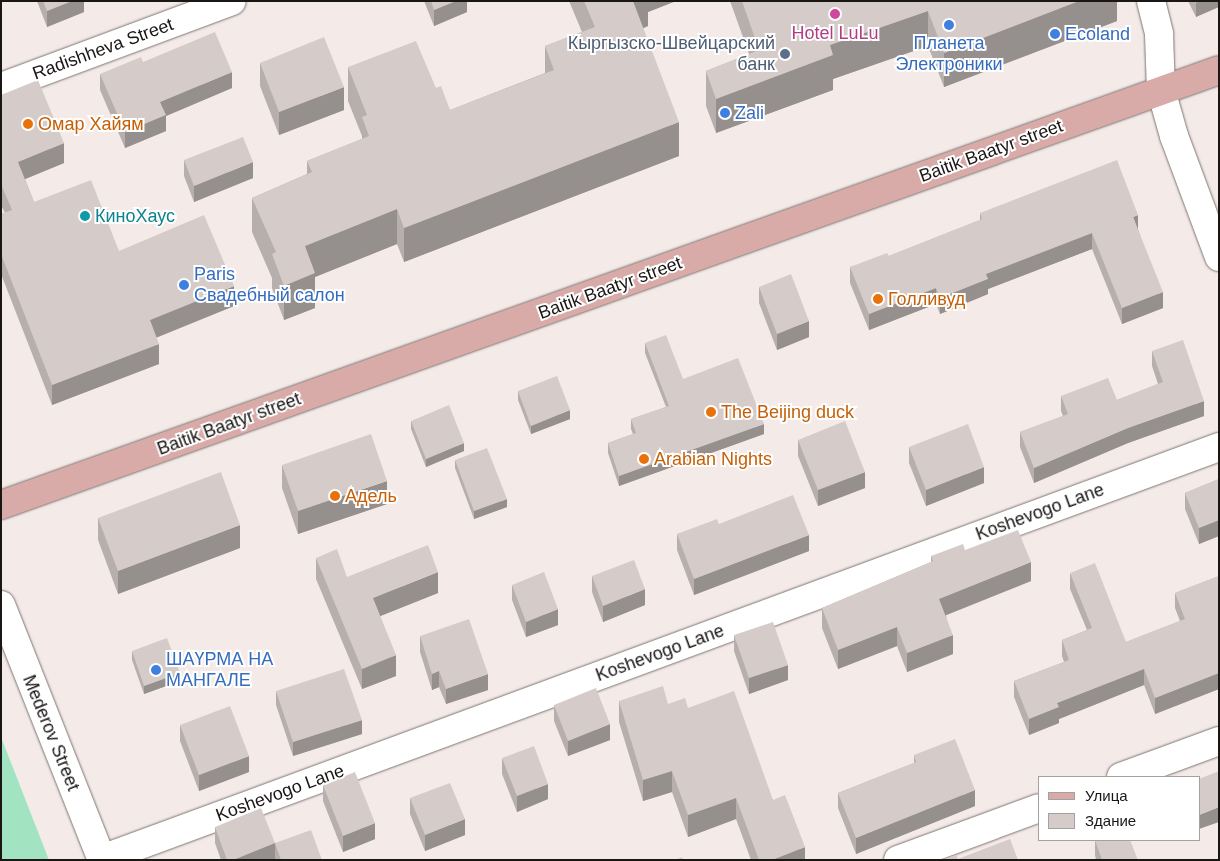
<!DOCTYPE html>
<meta charset="utf-8">
<style>
body{margin:0}
#map{position:relative;width:1220px;height:861px;overflow:hidden;background:#f4ebe8;font-family:Arial,sans-serif}
div>[style]{position:absolute}
.green>*{inset:0;background:#a2e4c2}
.roads{filter:drop-shadow(0 0 1px #7c7571) drop-shadow(0 0 1px #7c7571)}
.street>*{height:28px;margin:-14px;padding:0 14px;transform-origin:14px;border-radius:14px;background:#fff}
.secondary>*{height:28px;margin:-14px;padding:0 14px;transform-origin:14px;border-radius:14px;background:#fff}
.primary>*{height:28px;margin:-14px;padding:0 14px;transform-origin:14px;border-radius:14px;background:#d8aaa8}
.wall>*{inset:0;background:#b7afad}
.shaded-wall>*{inset:0;background:#958f8d}
.building>*{inset:0;background:#d5ccc9}
.dots>*{width:14px;height:14px;translate:-50% -50%;box-sizing:border-box;border:2px solid #fff;border-radius:50%}
span{translate:-50% -50%;white-space:nowrap;text-align:center;line-height:1.15;-webkit-text-stroke:4px #fff;paint-order:stroke}
.hotel-label{font-size:18px;color:#b23c85}
.shop-label{font-size:18px;color:#366cbe}
.left{translate:0 -50%;text-align:left}
.service-label{font-size:18px;color:#4e5e75}
.right{translate:-100% -50%;text-align:right}
.street-label{font-size:18px;color:#191614}
.food-label{font-size:18px;color:#c56008}
.culture-label{font-size:18px;color:#0d838f}
.frame{position:absolute;inset:0;border:2px solid #191614;pointer-events:none}
.legend{position:absolute;left:1038px;top:776px;width:162px;height:65px;box-sizing:border-box;background:#fff;border:1px solid #a3a2a1;margin:0;padding:6px 9px;list-style:none;font-size:15px;color:#191614}
.legend li{display:flex;align-items:center;gap:10px;height:25px}
.legend b{width:25px;border:1px solid #a3a2a1}
</style>
<div id="map">
<div class="green">
<i style="clip-path:polygon(1px 737px,49px 860px,1px 860px)"></i>
</div>
<div class="roads">
<div class="street">
<i style="left:1151px;top:1px;width:34px;rotate:76deg"></i>
<i style="left:1159px;top:34px;width:56px;rotate:88deg"></i>
<i style="left:1161px;top:90px;width:48px;rotate:74.2deg"></i>
<i style="left:1174px;top:136px;width:129px;rotate:69.6deg"></i>
<i style="left:1px;top:87px;width:246px;rotate:-20.4deg"></i>
<i style="left:1121px;top:777px;width:104px;rotate:-20.2deg"></i>
<i style="left:102px;top:859px;width:1191px;rotate:-20.25deg"></i>
<i style="left:898px;top:860px;width:150px;rotate:-20.2deg"></i>
</div>
<div class="secondary">
<i style="left:1px;top:605px;width:274px;rotate:68.4deg"></i>
</div>
<div class="primary">
<i style="left:1px;top:505px;width:1293px;rotate:-19.65deg"></i>
</div>
</div>
<div class="wall">
<i style="clip-path:polygon(37px 1px,84px 1px,84px 12px,47px 27px)"></i>
<i style="clip-path:polygon(424px 1px,467px 1px,467px 12px,434px 26px)"></i>
<i style="clip-path:polygon(569px 1px,676px 1px,648px 12px,648px 26px,643px 28px,679px 156px,404px 262px,397px 244px,315px 277px,315px 308px,284px 320px,272px 288px,272px 278px,252px 232px,252px 198px,307px 174px,307px 161px,362px 139px,362px 136px,348px 101px,348px 67px,436px 88px,450px 110px,545px 73px,545px 46px,582px 32px)"></i>
<i style="clip-path:polygon(730px 1px,1117px 1px,1117px 21px,944px 87px,928px 46px,833px 79px,833px 90px,716px 133px,706px 106px,706px 71px,749px 54px)"></i>
<i style="clip-path:polygon(1188px 1px,1219px 1px,1196px 17px)"></i>
<i style="clip-path:polygon(260px 63px,344px 110px,279px 135px,260px 86px)"></i>
<i style="clip-path:polygon(100px 74px,232px 88px,166px 116px,166px 131px,125px 148px,100px 90px)"></i>
<i style="clip-path:polygon(1px 95px,64px 163px,25px 179px,34px 202px,119px 251px,234px 306px,156px 338px,159px 364px,52px 405px,1px 274px,1px 214px,5px 213px,1px 205px)"></i>
<i style="clip-path:polygon(184px 160px,253px 178px,194px 202px,184px 176px)"></i>
<i style="clip-path:polygon(980px 213px,1138px 229px,1163px 308px,1122px 324px,1092px 249px,988px 289px,988px 294px,940px 314px,936px 304px,869px 330px,850px 283px,850px 267px,889px 256px,980px 220px)"></i>
<i style="clip-path:polygon(759px 287px,809px 337px,777px 350px,759px 303px)"></i>
<i style="clip-path:polygon(645px 343px,683px 379px,764px 434px,619px 486px,608px 453px,608px 443px,633px 434px,631px 429px,631px 419px,666px 407px,645px 353px)"></i>
<i style="clip-path:polygon(1152px 351px,1204px 416px,1128px 443px,1034px 483px,1020px 447px,1020px 432px,1063px 416px,1061px 411px,1061px 396px,1117px 400px,1158px 384px,1152px 366px)"></i>
<i style="clip-path:polygon(518px 391px,570px 419px,531px 434px,518px 400px)"></i>
<i style="clip-path:polygon(411px 421px,464px 451px,426px 467px,411px 429px)"></i>
<i style="clip-path:polygon(798px 440px,865px 488px,818px 506px,798px 456px)"></i>
<i style="clip-path:polygon(909px 447px,984px 483px,926px 506px,909px 463px)"></i>
<i style="clip-path:polygon(455px 460px,507px 507px,474px 519px,455px 468px)"></i>
<i style="clip-path:polygon(282px 465px,387px 504px,298px 534px,282px 488px)"></i>
<i style="clip-path:polygon(1219px 479px,1219px 536px,1199px 544px,1185px 509px,1185px 493px)"></i>
<i style="clip-path:polygon(98px 518px,240px 548px,118px 594px,98px 540px)"></i>
<i style="clip-path:polygon(719px 524px,809px 551px,694px 595px,677px 550px,677px 534px)"></i>
<i style="clip-path:polygon(965px 550px,1031px 581px,946px 615px,953px 654px,907px 672px,897px 646px,838px 669px,822px 628px,822px 608px,931px 562px,931px 556px)"></i>
<i style="clip-path:polygon(316px 558px,347px 577px,438px 593px,380px 616px,396px 676px,362px 689px,316px 579px)"></i>
<i style="clip-path:polygon(1070px 573px,1126px 642px,1180px 621px,1175px 608px,1175px 593px,1219px 576px,1219px 689px,1155px 714px,1144px 685px,1059px 719px,1059px 723px,1029px 735px,1014px 697px,1014px 681px,1064px 662px,1062px 656px,1062px 640px,1087px 630px,1070px 589px)"></i>
<i style="clip-path:polygon(592px 576px,645px 605px,603px 622px,592px 592px)"></i>
<i style="clip-path:polygon(512px 585px,558px 625px,526px 637px,512px 600px)"></i>
<i style="clip-path:polygon(734px 635px,788px 680px,749px 694px,734px 651px)"></i>
<i style="clip-path:polygon(420px 636px,488px 690px,446px 704px,439px 687px,432px 690px,420px 652px)"></i>
<i style="clip-path:polygon(132px 651px,180px 681px,144px 694px,132px 660px)"></i>
<i style="clip-path:polygon(276px 691px,362px 734px,293px 756px,276px 705px)"></i>
<i style="clip-path:polygon(619px 701px,668px 704px,688px 708px,773px 800px,805px 860px,751px 860px,736px 819px,688px 837px,672px 792px,643px 801px,619px 722px)"></i>
<i style="clip-path:polygon(554px 705px,610px 740px,568px 756px,554px 721px)"></i>
<i style="clip-path:polygon(180px 725px,249px 772px,199px 791px,180px 741px)"></i>
<i style="clip-path:polygon(914px 755px,975px 806px,856px 854px,838px 808px,838px 793px,914px 763px)"></i>
<i style="clip-path:polygon(502px 758px,548px 799px,517px 812px,502px 774px)"></i>
<i style="clip-path:polygon(323px 785px,375px 839px,343px 852px,323px 801px)"></i>
<i style="clip-path:polygon(410px 798px,465px 835px,425px 851px,410px 814px)"></i>
<i style="clip-path:polygon(215px 827px,275px 843px,322px 860px,275px 860px,275px 859px,273px 860px,221px 860px,215px 843px)"></i>
<i style="clip-path:polygon(1095px 840px,1138px 860px,1096px 860px,1095px 855px)"></i>
</div>
<div class="shaded-wall">
<i style="clip-path:polygon(72px 1px,84px 1px,84px 12px,47px 27px,47px 11px)"></i>
<i style="clip-path:polygon(456px 1px,467px 1px,467px 12px,434px 26px,434px 10px)"></i>
<i style="clip-path:polygon(632px 1px,676px 1px,648px 12px,648px 26px,632px 33px)"></i>
<i style="clip-path:polygon(1079px 1px,1117px 1px,1117px 21px,944px 87px,944px 53px)"></i>
<i style="clip-path:polygon(1200px 1px,1219px 1px,1219px 7px,1196px 17px,1196px 3px)"></i>
<i style="clip-path:polygon(928px 11px,928px 46px,833px 79px,833px 90px,716px 133px,716px 99px,830px 45px)"></i>
<i style="clip-path:polygon(232px 72px,232px 88px,166px 116px,166px 131px,125px 148px,125px 132px,160px 102px)"></i>
<i style="clip-path:polygon(344px 87px,344px 110px,279px 135px,279px 112px)"></i>
<i style="clip-path:polygon(679px 122px,679px 156px,404px 262px,404px 228px)"></i>
<i style="clip-path:polygon(64px 143px,64px 163px,18px 182px,18px 162px)"></i>
<i style="clip-path:polygon(253px 162px,253px 178px,194px 202px,194px 186px)"></i>
<i style="clip-path:polygon(397px 209px,397px 244px,315px 277px,315px 308px,284px 320px,284px 286px,305px 246px)"></i>
<i style="clip-path:polygon(1138px 215px,1138px 231px,1133px 217px)"></i>
<i style="clip-path:polygon(1092px 233px,1092px 249px,988px 289px,988px 294px,940px 314px,940px 298px,986px 274px)"></i>
<i style="clip-path:polygon(234px 286px,234px 306px,150px 340px,150px 320px)"></i>
<i style="clip-path:polygon(936px 288px,936px 304px,869px 330px,869px 314px)"></i>
<i style="clip-path:polygon(1163px 292px,1163px 308px,1122px 324px,1122px 308px)"></i>
<i style="clip-path:polygon(809px 321px,809px 337px,777px 350px,777px 334px)"></i>
<i style="clip-path:polygon(159px 344px,159px 364px,52px 405px,52px 385px)"></i>
<i style="clip-path:polygon(1204px 401px,1204px 416px,1128px 443px,1034px 483px,1034px 468px,1128px 428px)"></i>
<i style="clip-path:polygon(570px 410px,570px 419px,531px 434px,531px 426px)"></i>
<i style="clip-path:polygon(764px 424px,764px 434px,619px 486px,619px 476px)"></i>
<i style="clip-path:polygon(464px 443px,464px 451px,426px 467px,426px 459px)"></i>
<i style="clip-path:polygon(984px 467px,984px 483px,926px 506px,926px 490px)"></i>
<i style="clip-path:polygon(865px 472px,865px 488px,818px 506px,818px 490px)"></i>
<i style="clip-path:polygon(387px 481px,387px 504px,298px 534px,298px 511px)"></i>
<i style="clip-path:polygon(507px 499px,507px 507px,474px 519px,474px 511px)"></i>
<i style="clip-path:polygon(1219px 520px,1219px 536px,1199px 544px,1199px 528px)"></i>
<i style="clip-path:polygon(240px 525px,240px 548px,118px 594px,118px 571px)"></i>
<i style="clip-path:polygon(809px 535px,809px 551px,694px 595px,694px 579px)"></i>
<i style="clip-path:polygon(1031px 562px,1031px 581px,939px 618px,939px 599px)"></i>
<i style="clip-path:polygon(438px 572px,438px 593px,373px 619px,373px 598px)"></i>
<i style="clip-path:polygon(645px 589px,645px 605px,603px 622px,603px 606px)"></i>
<i style="clip-path:polygon(558px 609px,558px 625px,526px 637px,526px 622px)"></i>
<i style="clip-path:polygon(897px 627px,897px 646px,838px 669px,838px 650px)"></i>
<i style="clip-path:polygon(953px 635px,953px 654px,907px 672px,907px 653px)"></i>
<i style="clip-path:polygon(396px 655px,396px 676px,362px 689px,362px 669px)"></i>
<i style="clip-path:polygon(788px 665px,788px 680px,749px 694px,749px 678px)"></i>
<i style="clip-path:polygon(1144px 669px,1144px 685px,1059px 719px,1059px 723px,1029px 735px,1029px 719px,1057px 703px)"></i>
<i style="clip-path:polygon(439px 671px,439px 687px,432px 690px,432px 674px)"></i>
<i style="clip-path:polygon(180px 673px,180px 681px,144px 694px,144px 686px)"></i>
<i style="clip-path:polygon(1219px 673px,1219px 689px,1155px 714px,1155px 698px)"></i>
<i style="clip-path:polygon(488px 674px,488px 690px,446px 704px,446px 689px)"></i>
<i style="clip-path:polygon(362px 720px,362px 734px,293px 756px,293px 742px)"></i>
<i style="clip-path:polygon(610px 724px,610px 740px,568px 756px,568px 741px)"></i>
<i style="clip-path:polygon(249px 756px,249px 772px,199px 791px,199px 775px)"></i>
<i style="clip-path:polygon(672px 771px,672px 792px,643px 801px,643px 780px)"></i>
<i style="clip-path:polygon(548px 784px,548px 799px,517px 812px,517px 796px)"></i>
<i style="clip-path:polygon(975px 790px,975px 806px,856px 854px,856px 838px)"></i>
<i style="clip-path:polygon(736px 798px,736px 819px,688px 837px,688px 815px)"></i>
<i style="clip-path:polygon(1219px 807px,1219px 822px,1199px 829px,1199px 815px)"></i>
<i style="clip-path:polygon(465px 819px,465px 835px,425px 851px,425px 835px)"></i>
<i style="clip-path:polygon(375px 823px,375px 839px,343px 852px,343px 836px)"></i>
<i style="clip-path:polygon(275px 843px,275px 859px,273px 860px,233px 860px)"></i>
<i style="clip-path:polygon(805px 847px,805px 860px,772px 860px)"></i>
</div>
<div class="building">
<i style="clip-path:polygon(43px 1px,72px 1px,47px 11px)"></i>
<i style="clip-path:polygon(431px 1px,456px 1px,434px 10px)"></i>
<i style="clip-path:polygon(584px 1px,633px 1px,679px 122px,404px 228px,397px 209px,305px 246px,315px 273px,284px 286px,272px 254px,276px 252px,252px 198px,312px 172px,307px 161px,369px 136px,362px 117px,367px 115px,348px 67px,416px 41px,436px 88px,441px 86px,450px 110px,554px 70px,545px 46px,595px 27px)"></i>
<i style="clip-path:polygon(742px 1px,1079px 1px,944px 53px,928px 11px,830px 45px,833px 55px,716px 99px,706px 71px,759px 50px)"></i>
<i style="clip-path:polygon(215px 32px,232px 72px,160px 102px,166px 115px,125px 132px,100px 74px,141px 57px,143px 62px)"></i>
<i style="clip-path:polygon(324px 37px,344px 87px,279px 112px,260px 63px)"></i>
<i style="clip-path:polygon(38px 80px,64px 143px,18px 162px,34px 202px,91px 180px,119px 251px,204px 215px,234px 286px,150px 320px,159px 344px,52px 385px,1px 254px,1px 214px,12px 210px,1px 184px,1px 95px)"></i>
<i style="clip-path:polygon(243px 137px,253px 162px,194px 186px,184px 160px)"></i>
<i style="clip-path:polygon(1117px 160px,1138px 215px,1133px 217px,1163px 292px,1122px 308px,1092px 233px,986px 274px,988px 279px,940px 298px,936px 288px,869px 314px,850px 267px,887px 253px,889px 256px,982px 219px,980px 213px)"></i>
<i style="clip-path:polygon(791px 274px,809px 321px,777px 334px,759px 287px)"></i>
<i style="clip-path:polygon(666px 335px,683px 379px,738px 358px,764px 424px,619px 476px,608px 443px,636px 433px,631px 419px,669px 406px,645px 343px)"></i>
<i style="clip-path:polygon(1183px 340px,1204px 401px,1128px 428px,1034px 468px,1020px 432px,1068px 414px,1061px 396px,1108px 378px,1117px 400px,1163px 382px,1152px 351px)"></i>
<i style="clip-path:polygon(557px 376px,570px 410px,531px 426px,518px 391px)"></i>
<i style="clip-path:polygon(449px 405px,464px 443px,426px 459px,411px 421px)"></i>
<i style="clip-path:polygon(845px 421px,865px 472px,818px 490px,798px 440px)"></i>
<i style="clip-path:polygon(968px 424px,984px 467px,926px 490px,909px 447px)"></i>
<i style="clip-path:polygon(371px 434px,387px 481px,298px 511px,282px 465px)"></i>
<i style="clip-path:polygon(487px 448px,507px 499px,474px 511px,455px 460px)"></i>
<i style="clip-path:polygon(221px 472px,240px 525px,118px 571px,98px 518px)"></i>
<i style="clip-path:polygon(1219px 479px,1219px 520px,1199px 528px,1185px 493px)"></i>
<i style="clip-path:polygon(793px 495px,809px 535px,694px 579px,677px 534px,717px 519px,719px 524px)"></i>
<i style="clip-path:polygon(1018px 530px,1031px 562px,939px 599px,953px 635px,907px 653px,897px 627px,838px 650px,822px 608px,933px 561px,931px 556px,963px 544px,965px 550px)"></i>
<i style="clip-path:polygon(428px 545px,438px 572px,373px 598px,396px 655px,362px 669px,316px 558px,337px 549px,347px 577px)"></i>
<i style="clip-path:polygon(634px 560px,645px 589px,603px 606px,592px 576px)"></i>
<i style="clip-path:polygon(1095px 563px,1126px 642px,1185px 619px,1175px 593px,1219px 576px,1219px 673px,1155px 698px,1144px 669px,1057px 703px,1059px 707px,1029px 719px,1014px 681px,1069px 660px,1062px 640px,1092px 628px,1070px 573px)"></i>
<i style="clip-path:polygon(544px 572px,558px 609px,526px 622px,512px 585px)"></i>
<i style="clip-path:polygon(469px 619px,488px 674px,446px 689px,439px 671px,432px 674px,420px 636px)"></i>
<i style="clip-path:polygon(773px 622px,788px 665px,749px 678px,734px 635px)"></i>
<i style="clip-path:polygon(167px 638px,180px 673px,144px 686px,132px 651px)"></i>
<i style="clip-path:polygon(344px 669px,362px 720px,293px 742px,276px 691px)"></i>
<i style="clip-path:polygon(663px 686px,668px 704px,685px 698px,688px 708px,734px 691px,773px 800px,785px 795px,805px 847px,772px 860px,759px 860px,736px 798px,688px 815px,672px 771px,643px 780px,619px 701px)"></i>
<i style="clip-path:polygon(596px 688px,610px 724px,568px 741px,554px 705px)"></i>
<i style="clip-path:polygon(230px 706px,249px 756px,199px 775px,180px 725px)"></i>
<i style="clip-path:polygon(955px 739px,975px 790px,856px 838px,838px 793px,916px 762px,914px 755px)"></i>
<i style="clip-path:polygon(534px 746px,548px 784px,517px 796px,502px 758px)"></i>
<i style="clip-path:polygon(1219px 771px,1219px 807px,1199px 815px,1199px 779px)"></i>
<i style="clip-path:polygon(355px 772px,375px 823px,343px 836px,323px 785px)"></i>
<i style="clip-path:polygon(450px 783px,465px 819px,425px 835px,410px 798px)"></i>
<i style="clip-path:polygon(261px 808px,275px 843px,233px 860px,227px 860px,215px 827px)"></i>
<i style="clip-path:polygon(311px 830px,322px 860px,281px 860px,275px 843px)"></i>
<i style="clip-path:polygon(1010px 839px,1018px 860px,942px 860px,956px 855px,958px 859px)"></i>
<i style="clip-path:polygon(1095px 840px,1130px 840px,1138px 860px,1102px 860px)"></i>
<i style="clip-path:polygon(682px 857px,683px 860px,675px 860px)"></i>
</div>
<div class="dots">
<i style="left:835px;top:14px;background:#d1479c"></i>
<i style="left:949px;top:25px;background:#3f7fe0"></i>
<i style="left:1055px;top:34px;background:#3f7fe0"></i>
<i style="left:785px;top:54px;background:#5c6f8a"></i>
<i style="left:725px;top:113px;background:#3f7fe0"></i>
<i style="left:28px;top:124px;background:#e8710a"></i>
<i style="left:85px;top:216px;background:#0f9aa8"></i>
<i style="left:184px;top:285px;background:#3f7fe0"></i>
<i style="left:878px;top:299px;background:#e8710a"></i>
<i style="left:711px;top:412px;background:#e8710a"></i>
<i style="left:644px;top:459px;background:#e8710a"></i>
<i style="left:335px;top:496px;background:#e8710a"></i>
<i style="left:156px;top:670px;background:#3f7fe0"></i>
</div>
<div class="hotel-label">
<span style="left:835px;top:33px">Hotel LuLu</span>
</div>
<div class="shop-label">
<span class="left" style="left:1065px;top:34px">Ecoland</span>
<span style="left:949px;top:54px">Планета<br>Электроники</span>
<span class="left" style="left:735px;top:113px">Zali</span>
<span class="left" style="left:194px;top:285px">Paris<br>Свадебный салон</span>
<span class="left" style="left:166px;top:670px">ШАҮРМА НА<br>МАНГАЛЕ</span>
</div>
<div class="service-label">
<span class="right" style="left:775px;top:54px">Кыргызско-Швейцарский<br>банк</span>
</div>
<div class="street-label">
<span style="left:103px;top:49px;rotate:-20deg">Radishheva Street</span>
<span style="left:991px;top:151px;rotate:-20deg">Baitik Baatyr street</span>
<span style="left:610px;top:288px;rotate:-20deg">Baitik Baatyr street</span>
<span style="left:229px;top:424px;rotate:-20deg">Baitik Baatyr street</span>
<span style="left:1040px;top:512px;rotate:-20deg">Koshevogo Lane</span>
<span style="left:660px;top:653px;rotate:-20deg">Koshevogo Lane</span>
<span style="left:51px;top:733px;rotate:68deg">Mederov Street</span>
<span style="left:280px;top:793px;rotate:-20deg">Koshevogo Lane</span>
</div>
<div class="food-label">
<span class="left" style="left:38px;top:124px">Омар Хайям</span>
<span class="left" style="left:888px;top:299px">Голливуд</span>
<span class="left" style="left:721px;top:412px">The Beijing duck</span>
<span class="left" style="left:654px;top:459px">Arabian Nights</span>
<span class="left" style="left:345px;top:496px">Адель</span>
</div>
<div class="culture-label">
<span class="left" style="left:95px;top:216px">КиноХаус</span>
</div>
<div class="frame"></div>
<ul class="legend">
<li><b style="height:6px;background:#d8aaa8"></b>Улица</li>
<li><b style="height:14px;background:#d5ccc9"></b>Здание</li>
</ul>
</div>
